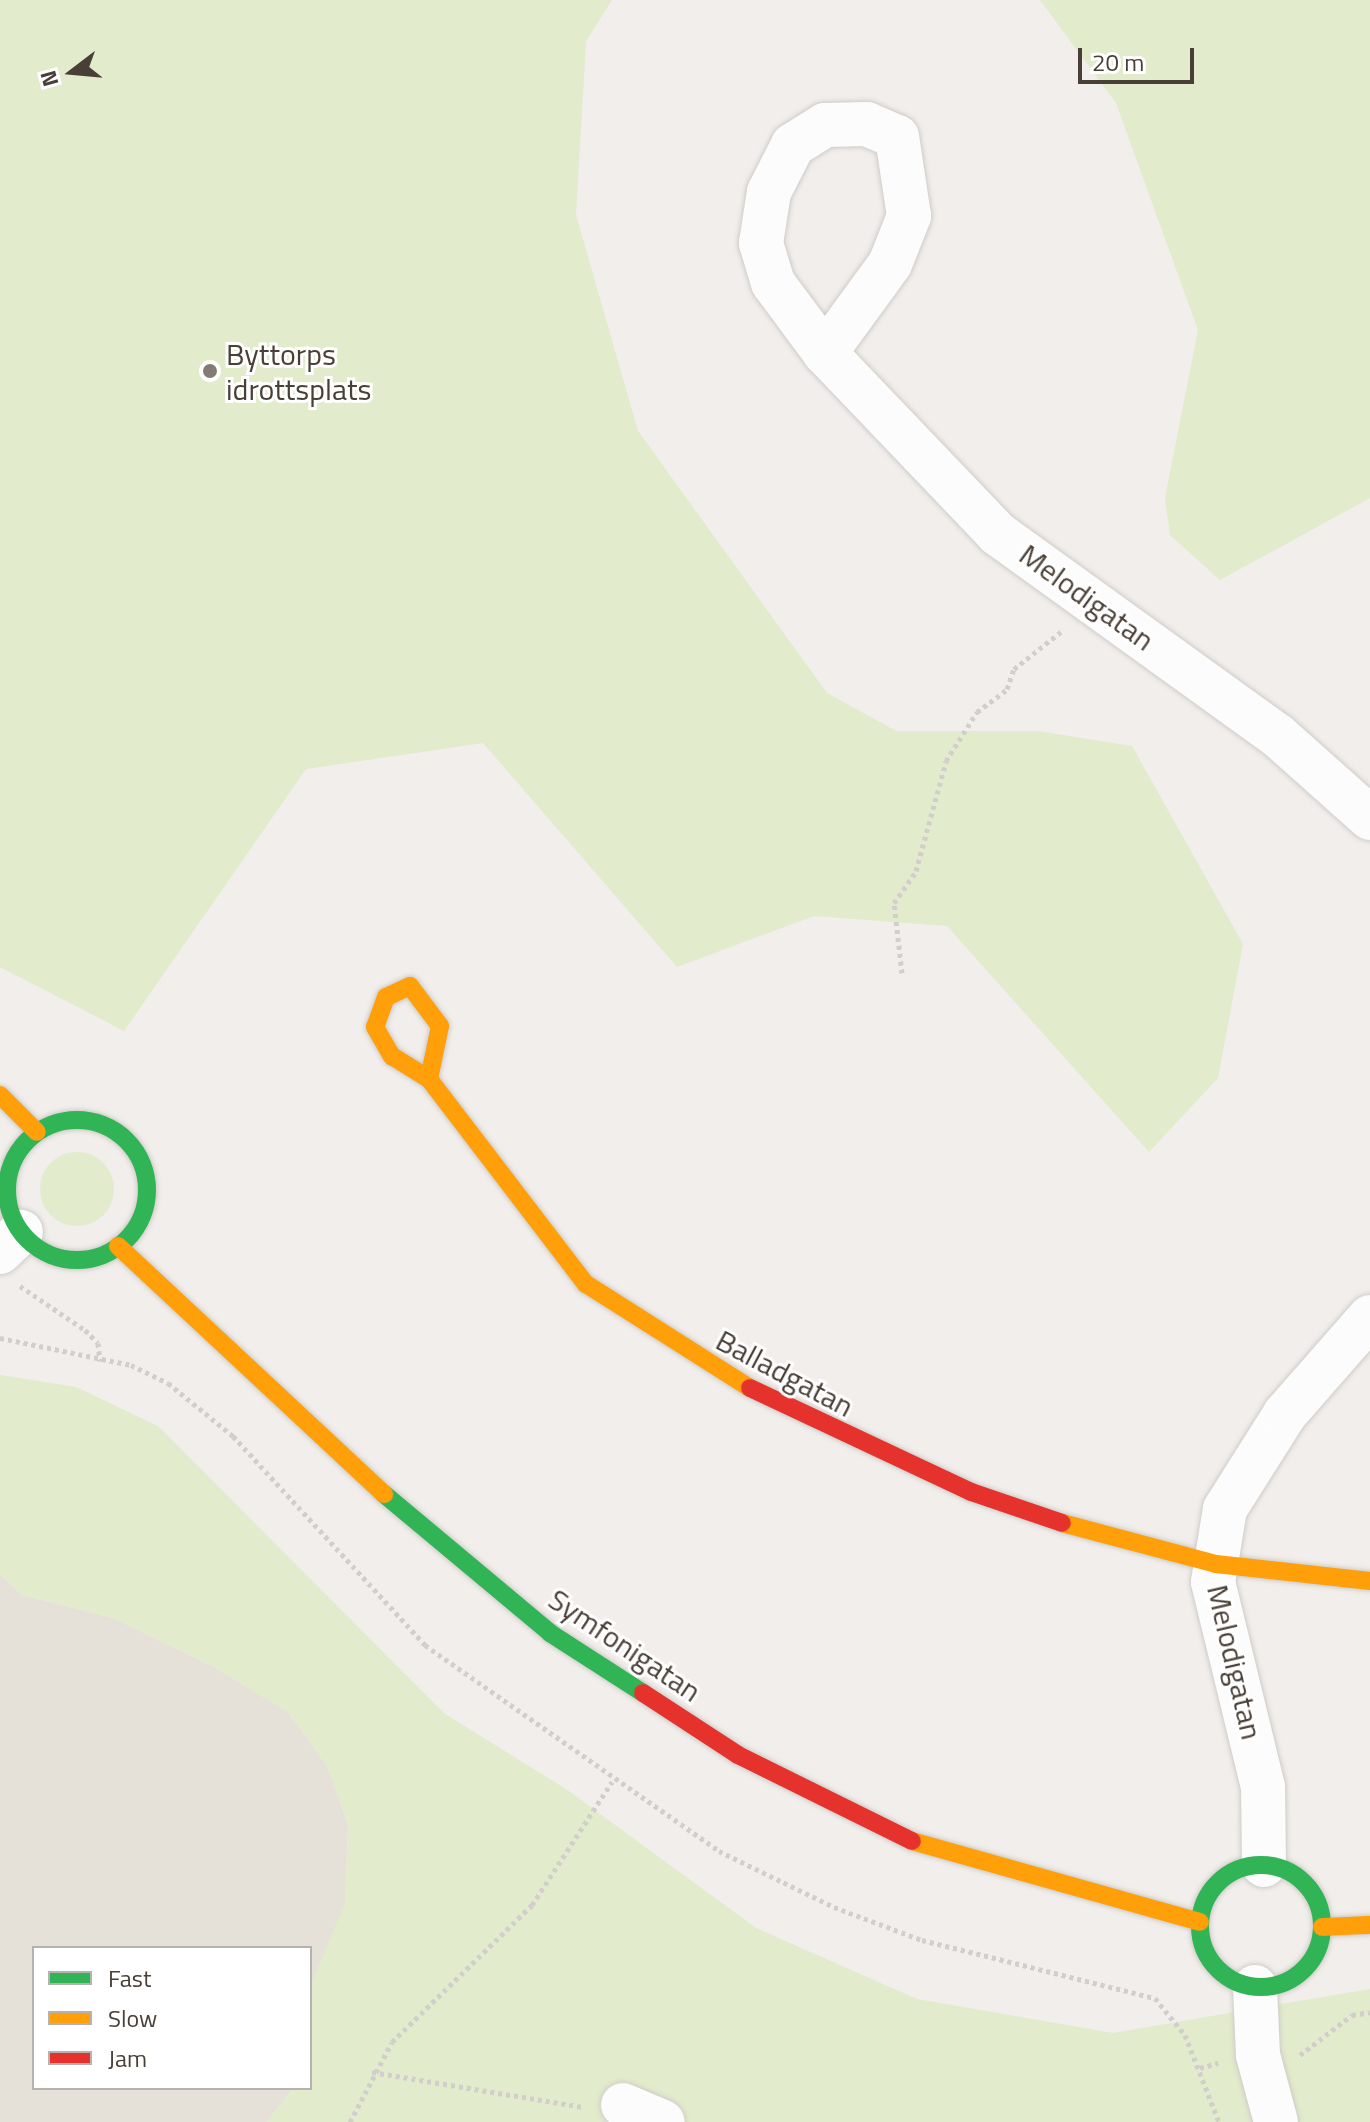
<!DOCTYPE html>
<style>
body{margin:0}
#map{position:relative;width:1370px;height:2122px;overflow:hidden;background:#f1eeeb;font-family:"Titillium Web",sans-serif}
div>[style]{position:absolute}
.residential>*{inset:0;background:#e5e0d8}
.green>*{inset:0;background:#e2ebcb}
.round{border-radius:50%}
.path>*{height:5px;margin-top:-2.5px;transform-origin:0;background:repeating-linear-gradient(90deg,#d2cecb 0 4px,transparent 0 8px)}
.roads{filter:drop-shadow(0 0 2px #cfccc8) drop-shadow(0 0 2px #cfccc8)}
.street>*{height:44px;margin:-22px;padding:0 22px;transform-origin:22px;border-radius:22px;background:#fdfcfc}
.fast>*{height:18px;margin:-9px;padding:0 9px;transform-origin:9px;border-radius:9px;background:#30b455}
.fast>.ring{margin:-9px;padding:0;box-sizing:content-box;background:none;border:18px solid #30b455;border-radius:50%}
.slow>*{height:18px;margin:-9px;padding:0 9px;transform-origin:9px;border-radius:9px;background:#ff9f0a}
.jam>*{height:18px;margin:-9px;padding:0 9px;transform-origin:9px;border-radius:9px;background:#e5322d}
.dots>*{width:22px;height:22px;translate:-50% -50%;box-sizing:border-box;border:4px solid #fff;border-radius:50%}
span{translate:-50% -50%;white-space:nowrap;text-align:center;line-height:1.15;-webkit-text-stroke:6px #fff;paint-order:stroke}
.poi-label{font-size:30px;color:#483f36}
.left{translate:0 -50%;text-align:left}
.street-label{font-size:30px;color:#483f36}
.legend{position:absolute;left:32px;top:1946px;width:280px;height:144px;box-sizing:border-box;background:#fff;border:2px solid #b6b2af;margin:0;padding:10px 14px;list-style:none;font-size:24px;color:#483f36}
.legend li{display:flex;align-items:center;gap:16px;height:40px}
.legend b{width:40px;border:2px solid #b6b2af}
.north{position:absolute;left:32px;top:32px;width:80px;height:80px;-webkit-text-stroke:6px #fff;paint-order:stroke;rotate:254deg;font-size:22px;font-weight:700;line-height:32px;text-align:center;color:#483f36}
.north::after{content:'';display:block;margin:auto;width:28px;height:36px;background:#483f36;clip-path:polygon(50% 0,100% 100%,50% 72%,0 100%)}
.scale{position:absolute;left:1078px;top:48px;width:116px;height:36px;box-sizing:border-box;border:4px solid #483f36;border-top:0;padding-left:10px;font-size:24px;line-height:28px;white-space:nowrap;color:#483f36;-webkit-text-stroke:6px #fff;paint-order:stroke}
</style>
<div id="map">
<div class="residential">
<i style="clip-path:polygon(0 1575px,22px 1595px,113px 1618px,214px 1667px,289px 1713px,327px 1766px,348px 1825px,345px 1903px,310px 1993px,310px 1948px,34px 1948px,34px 2088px,293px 2088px,267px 2122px,0 2122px)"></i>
</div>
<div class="green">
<i style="clip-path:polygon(0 0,612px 0,586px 41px,576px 215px,638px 431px,827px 693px,896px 731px,1038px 731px,1132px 746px,1243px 944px,1218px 1078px,1149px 1152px,947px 926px,814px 916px,677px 967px,483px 743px,306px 769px,124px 1031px,0 967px)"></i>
<i style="clip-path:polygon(1040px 0,1370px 0,1370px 498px,1220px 580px,1170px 535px,1165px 498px,1198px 330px,1116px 103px)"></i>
<i class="round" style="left:40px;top:1152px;width:74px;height:74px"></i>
<i style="clip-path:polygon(0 1375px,76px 1387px,158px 1426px,445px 1714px,566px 1789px,756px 1928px,917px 1999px,1113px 2033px,1370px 1989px,1370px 2122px,267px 2122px,293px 2088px,310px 2088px,312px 1982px,345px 1903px,348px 1825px,327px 1766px,289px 1713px,214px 1667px,113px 1618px,22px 1595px,0 1575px)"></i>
</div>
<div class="path">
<i style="left:902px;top:973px;width:70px;rotate:-96.5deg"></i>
<i style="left:894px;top:903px;width:39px;rotate:-55deg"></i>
<i style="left:916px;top:871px;width:114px;rotate:-74.7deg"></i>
<i style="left:946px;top:761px;width:58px;rotate:-57.7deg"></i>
<i style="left:977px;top:712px;width:38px;rotate:-37deg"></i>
<i style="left:1007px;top:689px;width:21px;rotate:-71deg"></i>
<i style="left:1014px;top:669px;width:61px;rotate:-38.4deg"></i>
<i style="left:20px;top:1286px;width:78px;rotate:34.1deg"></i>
<i style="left:85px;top:1330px;width:18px;rotate:45deg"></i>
<i style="left:98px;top:1343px;width:18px;rotate:84deg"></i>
<i style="left:0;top:1338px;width:134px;rotate:11.6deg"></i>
<i style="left:131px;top:1365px;width:41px;rotate:25.9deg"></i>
<i style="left:168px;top:1383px;width:84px;rotate:39.2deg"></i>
<i style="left:233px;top:1436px;width:284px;rotate:47.4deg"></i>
<i style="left:425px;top:1645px;width:359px;rotate:35deg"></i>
<i style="left:719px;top:1851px;width:128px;rotate:26deg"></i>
<i style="left:834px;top:1907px;width:94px;rotate:20.6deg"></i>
<i style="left:922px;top:1940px;width:240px;rotate:14deg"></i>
<i style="left:1155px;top:1998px;width:48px;rotate:51deg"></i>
<i style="left:1185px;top:2035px;width:93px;rotate:68.7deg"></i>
<i style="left:1300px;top:2055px;width:66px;rotate:-37.6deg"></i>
<i style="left:1352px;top:2015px;width:18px;rotate:-9deg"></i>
<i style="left:1200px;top:2068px;width:19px;rotate:-16deg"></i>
<i style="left:372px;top:2072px;width:215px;rotate:9.4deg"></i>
<i style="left:350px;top:2122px;width:90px;rotate:-62.3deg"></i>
<i style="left:392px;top:2042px;width:196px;rotate:-44.4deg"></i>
<i style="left:532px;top:1905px;width:147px;rotate:-57deg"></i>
</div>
<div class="roads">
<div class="street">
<i style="left:825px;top:353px;width:110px;rotate:-53.9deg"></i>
<i style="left:890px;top:264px;width:52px;rotate:-68.4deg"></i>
<i style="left:909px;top:216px;width:80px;rotate:-98.6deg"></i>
<i style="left:897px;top:137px;width:33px;rotate:-157deg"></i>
<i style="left:867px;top:124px;width:42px;rotate:178.6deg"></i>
<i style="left:825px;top:125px;width:38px;rotate:148deg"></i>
<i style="left:793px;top:145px;width:53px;rotate:117.1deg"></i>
<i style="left:769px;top:192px;width:52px;rotate:98.9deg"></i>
<i style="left:761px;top:243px;width:42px;rotate:73.3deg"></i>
<i style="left:773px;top:283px;width:87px;rotate:53.4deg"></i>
<i style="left:825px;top:353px;width:250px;rotate:46.3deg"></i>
<i style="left:998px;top:534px;width:344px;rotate:35.8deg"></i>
<i style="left:1277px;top:735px;width:125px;rotate:41.7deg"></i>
<i style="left:0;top:1252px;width:29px;rotate:-44deg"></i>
<i style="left:1264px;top:1865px;width:78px;rotate:-90.7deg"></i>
<i style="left:1263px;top:1787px;width:211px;rotate:-103.7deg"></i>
<i style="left:1213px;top:1582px;width:74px;rotate:-80.7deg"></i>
<i style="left:1225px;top:1509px;width:112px;rotate:-57.7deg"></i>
<i style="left:1285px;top:1414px;width:129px;rotate:-48.8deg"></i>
<i style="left:1255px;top:1987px;width:68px;rotate:87.5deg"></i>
<i style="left:1258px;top:2055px;width:69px;rotate:75deg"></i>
<i style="left:623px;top:2105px;width:43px;rotate:23deg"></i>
</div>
<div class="fast">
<i class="ring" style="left:7px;top:1120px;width:122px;height:122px"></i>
<i style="left:384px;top:1494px;width:217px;rotate:39.9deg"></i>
<i style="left:550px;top:1633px;width:111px;rotate:32.8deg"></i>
<i class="ring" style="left:1200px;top:1865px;width:104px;height:104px"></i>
</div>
<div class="slow">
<i style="left:429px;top:1079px;width:54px;rotate:-78.3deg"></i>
<i style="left:440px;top:1026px;width:50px;rotate:-126.9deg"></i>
<i style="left:410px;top:986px;width:26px;rotate:155deg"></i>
<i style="left:386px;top:997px;width:32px;rotate:110deg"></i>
<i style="left:375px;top:1027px;width:34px;rotate:60deg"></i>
<i style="left:392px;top:1056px;width:44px;rotate:31.9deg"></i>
<i style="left:429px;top:1079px;width:258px;rotate:52.6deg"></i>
<i style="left:586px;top:1284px;width:194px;rotate:32.4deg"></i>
<i style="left:0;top:1095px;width:52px;rotate:45deg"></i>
<i style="left:118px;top:1246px;width:364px;rotate:43deg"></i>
<i style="left:1062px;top:1523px;width:159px;rotate:14.9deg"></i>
<i style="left:1216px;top:1564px;width:155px;rotate:6.3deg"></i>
<i style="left:912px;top:1841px;width:299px;rotate:15.7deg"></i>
<i style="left:1322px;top:1927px;width:48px;rotate:-2.4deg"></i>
</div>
<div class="jam">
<i style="left:750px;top:1388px;width:244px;rotate:25.2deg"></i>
<i style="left:971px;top:1492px;width:96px;rotate:18.8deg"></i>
<i style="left:643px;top:1693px;width:113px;rotate:33.1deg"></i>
<i style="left:738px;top:1755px;width:194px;rotate:26.3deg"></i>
</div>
</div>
<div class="dots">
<i style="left:210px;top:371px;background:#837c75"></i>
</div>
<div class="poi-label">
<span class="left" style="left:226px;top:371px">Byttorps<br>idrottsplats</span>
</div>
<div class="street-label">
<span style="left:1087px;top:597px;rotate:36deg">Melodigatan</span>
<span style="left:785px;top:1373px;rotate:28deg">Balladgatan</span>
<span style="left:625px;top:1645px;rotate:34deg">Symfonigatan</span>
<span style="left:1235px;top:1662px;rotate:77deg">Melodigatan</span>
</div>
<ul class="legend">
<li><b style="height:10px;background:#30b455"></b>Fast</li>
<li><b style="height:10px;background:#ff9f0a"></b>Slow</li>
<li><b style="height:10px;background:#e5322d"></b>Jam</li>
</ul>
<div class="north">N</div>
<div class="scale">20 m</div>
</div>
